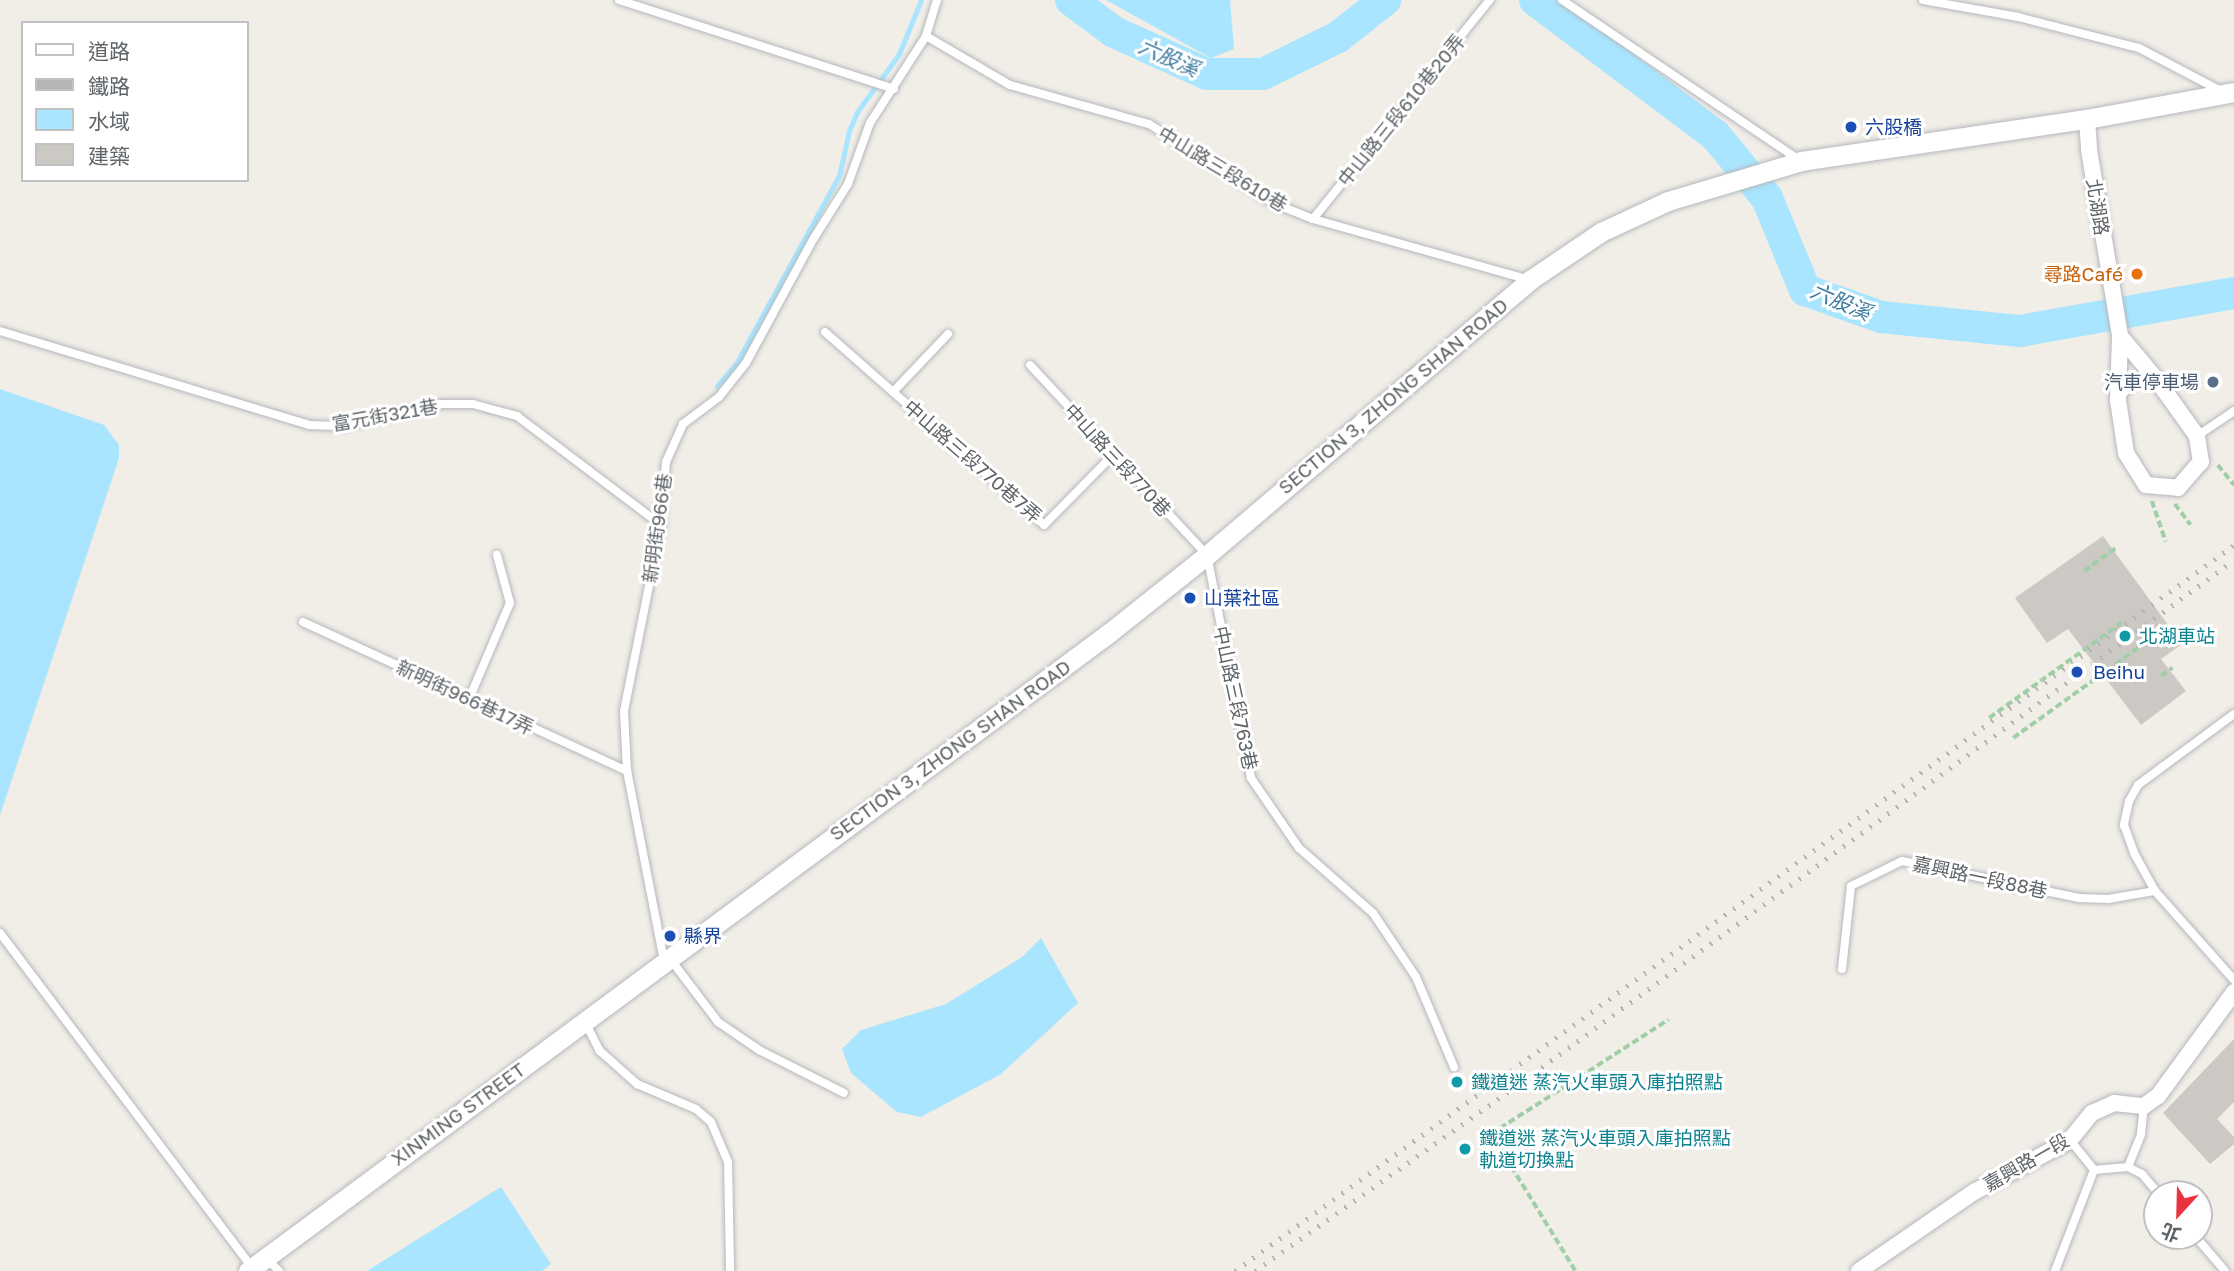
<!DOCTYPE html>
<meta charset="utf-8">
<style>
body{margin:0}
#map{position:relative;width:2234px;height:1271px;overflow:hidden;background:#f1ede7;font-family:"Golos Text","Noto Sans TC",sans-serif}
div>[style]{position:absolute}
.water>*{inset:0;background:#a9e5ff}
.stream>*{height:5px;margin:-2.5px;padding:0 2.5px;transform-origin:2.5px;border-radius:2.5px;background:#a9e5ff}
.river>*{height:32px;margin:-16px;padding:0 16px;transform-origin:16px;border-radius:16px;background:#a9e5ff}
.building>*{inset:0;background:#ccc8c3}
.path>*{height:3.5px;margin-top:-1.75px;transform-origin:0;background:repeating-linear-gradient(90deg,#a0cea6 0 7px,transparent 0 10.5px)}
.roads{filter:drop-shadow(0 0 2px #b4b8bc) drop-shadow(0 0 2px #b4b8bc)}
.service>*{height:8px;margin:-4px;padding:0 4px;transform-origin:4px;border-radius:4px;background:#fff}
.minor>*{height:16px;margin:-8px;padding:0 8px;transform-origin:8px;border-radius:8px;background:#fff}
.tertiary>*{height:19px;margin:-9.5px;padding:0 9.5px;transform-origin:9.5px;border-radius:9.5px;background:#fff}
.rail>*{height:5px;margin-top:-2.5px;transform-origin:0;background:repeating-linear-gradient(90deg,#b4b5b6 0 2px,transparent 0 11px)}
.dots>*{width:19px;height:19px;translate:-50% -50%;box-sizing:border-box;border:4px solid #fff;border-radius:50%}
span{translate:-50% -50%;white-space:nowrap;text-align:center;line-height:1.15;-webkit-text-stroke:6px #fff;paint-order:stroke}
.street-label{font-size:19px;color:#5f6468}
.transit-label{font-size:19px;color:#164399}
.left{translate:0 -50%;text-align:left}
.food-label{font-size:19px;color:#c56008}
.right{translate:-100% -50%;text-align:right}
.service-label{font-size:19px;color:#4e5e75}
.culture-label{font-size:19px;color:#0d838f}
.water-label{font-size:21px;color:#3e7ca1;font-style:italic}
.legend{position:absolute;left:21px;top:21px;width:228px;height:161px;box-sizing:border-box;background:#fff;border:2px solid #bfc1c3;margin:0;padding:9px 12px;list-style:none;font-size:21px;color:#5f6468}
.legend li{display:flex;align-items:center;gap:14px;height:35px}
.legend b{width:35px;border:2px solid #bfc1c3}
.north{position:absolute;left:2143px;top:1180px;width:70px;height:70px;box-sizing:border-box;background:#fff;border:2px solid #bfc1c3;border-radius:50%;rotate:202deg;font-size:19px;font-weight:700;line-height:28px;text-align:center;color:#5f6468}
.north::after{content:'';display:block;margin:auto;width:24px;height:32px;background:#eb333e;clip-path:polygon(50% 0,100% 100%,50% 72%,0 100%)}
</style>
<div id="map">
<div class="water">
<i style="clip-path:polygon(1106px 0,1230px 0,1234px 49px,1211px 58px)"></i>
<i style="clip-path:polygon(0 389px,104px 425px,119px 445px,119px 458px,0 815px)"></i>
<i style="clip-path:polygon(1041px 938px,1078px 1003px,1001px 1074px,921px 1117px,897px 1112px,851px 1073px,842px 1049px,861px 1030px,946px 1004px,1022px 957px)"></i>
<i style="clip-path:polygon(501px 1187px,551px 1264px,542px 1271px,367px 1271px)"></i>
</div>
<div class="stream">
<i style="left:717px;top:386px;width:31px;rotate:-50deg"></i>
<i style="left:737px;top:362px;width:212px;rotate:-61.3deg"></i>
<i style="left:839px;top:176px;width:46px;rotate:-77.5deg"></i>
<i style="left:849px;top:131px;width:21px;rotate:-67deg"></i>
<i style="left:857px;top:112px;width:72px;rotate:-54.1deg"></i>
<i style="left:899px;top:54px;width:58px;rotate:-67.8deg"></i>
</div>
<div class="river">
<i style="left:1071px;top:0;width:54px;rotate:36.7deg"></i>
<i style="left:1114px;top:32px;width:102px;rotate:24.3deg"></i>
<i style="left:1207px;top:74px;width:56px"></i>
<i style="left:1263px;top:74px;width:84px;rotate:-26.3deg"></i>
<i style="left:1338px;top:37px;width:60px;rotate:-38.2deg"></i>
<i style="left:1535px;top:0;width:225px;rotate:36.9deg"></i>
<i style="left:1715px;top:135px;width:82px;rotate:50.5deg"></i>
<i style="left:1767px;top:198px;width:100px;rotate:67.6deg"></i>
<i style="left:1805px;top:290px;width:81px;rotate:19.6deg"></i>
<i style="left:1881px;top:317px;width:140px;rotate:5.8deg"></i>
<i style="left:2020px;top:331px;width:217px;rotate:-10.1deg"></i>
</div>
<div class="building">
<i style="clip-path:polygon(2103px 536px,2182px 644px,2161px 659px,2186px 691px,2141px 725px,2068px 629px,2047px 643px,2015px 598px)"></i>
<i style="clip-path:polygon(2234px 1039px,2234px 1102px,2217px 1119px,2234px 1137px,2234px 1144px,2210px 1164px,2163px 1113px)"></i>
</div>
<div class="path">
<i style="left:2218px;top:465px;width:26px;rotate:51deg"></i>
<i style="left:2152px;top:501px;width:43px;rotate:71.1deg"></i>
<i style="left:2175px;top:504px;width:26px;rotate:53deg"></i>
<i style="left:2084px;top:571px;width:39px;rotate:-36deg"></i>
<i style="left:2161px;top:676px;width:14px;rotate:-36deg"></i>
<i style="left:1989px;top:718px;width:163px;rotate:-35.7deg"></i>
<i style="left:2013px;top:738px;width:155px;rotate:-35.8deg"></i>
<i style="left:1575px;top:1271px;width:161px;rotate:-121.5deg"></i>
<i style="left:1491px;top:1134px;width:211px;rotate:-32.8deg"></i>
</div>
<div class="roads">
<div class="service">
<i style="left:619px;top:0;width:289px;rotate:17.9deg"></i>
<i style="left:1562px;top:0;width:285px;rotate:34deg"></i>
<i style="left:1923px;top:0;width:97px;rotate:10.1deg"></i>
<i style="left:2018px;top:17px;width:125px;rotate:14.4deg"></i>
<i style="left:2139px;top:48px;width:93px;rotate:27.7deg"></i>
<i style="left:926px;top:36px;width:97px;rotate:30.3deg"></i>
<i style="left:1010px;top:85px;width:144px;rotate:15.7deg"></i>
<i style="left:1149px;top:124px;width:147px;rotate:32.5deg"></i>
<i style="left:1273px;top:203px;width:43px;rotate:21.8deg"></i>
<i style="left:1313px;top:219px;width:222px;rotate:15.7deg"></i>
<i style="left:1313px;top:219px;width:282px;rotate:-51.1deg"></i>
<i style="left:0;top:331px;width:323px;rotate:16.9deg"></i>
<i style="left:309px;top:425px;width:35px;rotate:2deg"></i>
<i style="left:344px;top:426px;width:99px;rotate:-12.8deg"></i>
<i style="left:441px;top:404px;width:32px"></i>
<i style="left:473px;top:404px;width:46px;rotate:15.3deg"></i>
<i style="left:517px;top:416px;width:181px;rotate:37.1deg"></i>
<i style="left:825px;top:332px;width:292px;rotate:41.4deg"></i>
<i style="left:1044px;top:525px;width:97px;rotate:-45.4deg"></i>
<i style="left:1030px;top:365px;width:260px;rotate:47deg"></i>
<i style="left:1207px;top:555px;width:227px;rotate:78.8deg"></i>
<i style="left:1251px;top:778px;width:85px;rotate:55.6deg"></i>
<i style="left:1299px;top:848px;width:98px;rotate:41.3deg"></i>
<i style="left:1373px;top:913px;width:77px;rotate:56.1deg"></i>
<i style="left:1416px;top:977px;width:98px;rotate:67.1deg"></i>
<i style="left:893px;top:392px;width:80px;rotate:-46.5deg"></i>
<i style="left:2120px;top:398px;width:25px;rotate:-53deg"></i>
<i style="left:2135px;top:378px;width:18px;rotate:3deg"></i>
<i style="left:2197px;top:436px;width:45px;rotate:-34deg"></i>
<i style="left:303px;top:622px;width:357px;rotate:24.7deg"></i>
<i style="left:469px;top:699px;width:104px;rotate:-66.9deg"></i>
<i style="left:510px;top:603px;width:50px;rotate:-105.2deg"></i>
<i style="left:2234px;top:714px;width:119px;rotate:143.5deg"></i>
<i style="left:2138px;top:785px;width:18px;rotate:119deg"></i>
<i style="left:2129px;top:801px;width:25px;rotate:102deg"></i>
<i style="left:2124px;top:825px;width:30px;rotate:70deg"></i>
<i style="left:2134px;top:853px;width:43px;rotate:61.1deg"></i>
<i style="left:2155px;top:891px;width:119px;rotate:48.4deg"></i>
<i style="left:0;top:933px;width:419px;rotate:53deg"></i>
<i style="left:671px;top:960px;width:78px;rotate:52.8deg"></i>
<i style="left:718px;top:1022px;width:50px;rotate:34.3deg"></i>
<i style="left:759px;top:1050px;width:95px;rotate:26.8deg"></i>
<i style="left:664px;top:961px;width:194px;rotate:-101deg"></i>
<i style="left:627px;top:771px;width:60px;rotate:-92.9deg"></i>
<i style="left:624px;top:711px;width:190px;rotate:-78.7deg"></i>
<i style="left:661px;top:525px;width:63px;rotate:-85.5deg"></i>
<i style="left:666px;top:462px;width:42px;rotate:-65.9deg"></i>
<i style="left:683px;top:424px;width:45px;rotate:-36.9deg"></i>
<i style="left:719px;top:397px;width:43px;rotate:-51.5deg"></i>
<i style="left:746px;top:363px;width:142px;rotate:-61.5deg"></i>
<i style="left:814px;top:238px;width:64px;rotate:-57.8deg"></i>
<i style="left:848px;top:184px;width:65px;rotate:-70.2deg"></i>
<i style="left:870px;top:123px;width:103px;rotate:-57.2deg"></i>
<i style="left:926px;top:36px;width:38px;rotate:-73deg"></i>
<i style="left:1842px;top:969px;width:83px;rotate:-83.8deg"></i>
<i style="left:1851px;top:886px;width:57px;rotate:-26.1deg"></i>
<i style="left:1902px;top:861px;width:181px;rotate:11.8deg"></i>
<i style="left:2079px;top:898px;width:29px;rotate:2deg"></i>
<i style="left:2108px;top:899px;width:48px;rotate:-9.7deg"></i>
<i style="left:585px;top:1022px;width:33px;rotate:63deg"></i>
<i style="left:600px;top:1051px;width:50px;rotate:41.7deg"></i>
<i style="left:637px;top:1084px;width:64px;rotate:23deg"></i>
<i style="left:696px;top:1109px;width:20px;rotate:41deg"></i>
<i style="left:711px;top:1122px;width:43px;rotate:67deg"></i>
<i style="left:728px;top:1162px;width:109px;rotate:88.9deg"></i>
<i style="left:2070px;top:1140px;width:38px;rotate:51deg"></i>
<i style="left:2094px;top:1170px;width:34px;rotate:-5deg"></i>
<i style="left:2128px;top:1167px;width:35px;rotate:-68deg"></i>
<i style="left:2141px;top:1134px;width:28px;rotate:-84deg"></i>
<i style="left:2128px;top:1167px;width:16px;rotate:27deg"></i>
<i style="left:2142px;top:1174px;width:26px;rotate:50deg"></i>
<i style="left:2195px;top:1236px;width:46px;rotate:49.4deg"></i>
<i style="left:267px;top:1259px;width:17px;rotate:45deg"></i>
<i style="left:2055px;top:1271px;width:108px;rotate:-68.9deg"></i>
</div>
<div class="minor">
<i style="left:2087px;top:119px;width:31px;rotate:86deg"></i>
<i style="left:2089px;top:150px;width:189px;rotate:80.5deg"></i>
<i style="left:2120px;top:336px;width:64px;rotate:91.8deg"></i>
<i style="left:2118px;top:400px;width:54px;rotate:81.4deg"></i>
<i style="left:2126px;top:453px;width:38px;rotate:58deg"></i>
<i style="left:2146px;top:485px;width:32px;rotate:5deg"></i>
<i style="left:2178px;top:488px;width:35px;rotate:-49deg"></i>
<i style="left:2201px;top:462px;width:26px;rotate:-99deg"></i>
<i style="left:2197px;top:436px;width:70px;rotate:-125.7deg"></i>
<i style="left:2156px;top:379px;width:56px;rotate:-129.9deg"></i>
<i style="left:1859px;top:1271px;width:140px;rotate:-34.5deg"></i>
<i style="left:1974px;top:1192px;width:109px;rotate:-28.4deg"></i>
<i style="left:2070px;top:1140px;width:35px;rotate:-51deg"></i>
<i style="left:2092px;top:1113px;width:24px;rotate:-24deg"></i>
<i style="left:2114px;top:1103px;width:30px;rotate:6deg"></i>
<i style="left:2144px;top:1106px;width:17px;rotate:-36deg"></i>
<i style="left:2158px;top:1096px;width:129px;rotate:-53.8deg"></i>
</div>
<div class="tertiary">
<i style="left:248px;top:1271px;width:1072px;rotate:-36.54deg"></i>
<i style="left:1109px;top:633px;width:125px;rotate:-38.5deg"></i>
<i style="left:1207px;top:555px;width:424px;rotate:-40.4deg"></i>
<i style="left:1530px;top:280px;width:86px;rotate:-34.1deg"></i>
<i style="left:1601px;top:232px;width:74px;rotate:-24.8deg"></i>
<i style="left:1668px;top:201px;width:139px;rotate:-16.7deg"></i>
<i style="left:1801px;top:161px;width:289px;rotate:-8.4deg"></i>
<i style="left:2087px;top:119px;width:149px;rotate:-10.4deg"></i>
</div>
</div>
<div class="rail">
<i style="left:1235px;top:1271px;width:1235px;rotate:-36.01deg"></i>
<i style="left:1255px;top:1271px;width:319px;rotate:-35.3deg"></i>
<i style="left:1515px;top:1087px;width:891px;rotate:-36.24deg"></i>
</div>
<div class="dots">
<i style="left:1851px;top:127px;background:#1a4fb4"></i>
<i style="left:2137px;top:274px;background:#e8710a"></i>
<i style="left:2213px;top:382px;background:#5c6f8a"></i>
<i style="left:1190px;top:598px;background:#1a4fb4"></i>
<i style="left:2125px;top:636px;background:#0f9aa8"></i>
<i style="left:2077px;top:672px;background:#1a4fb4"></i>
<i style="left:670px;top:936px;background:#1a4fb4"></i>
<i style="left:1457px;top:1082px;background:#0f9aa8"></i>
<i style="left:1465px;top:1149px;background:#0f9aa8"></i>
</div>
<div class="street-label">
<span style="left:1401px;top:110px;rotate:-51deg">中山路三段610巷20弄</span>
<span style="left:1223px;top:169px;rotate:31deg">中山路三段610巷</span>
<span style="left:2098px;top:207px;rotate:81deg">北湖路</span>
<span style="left:1393px;top:396px;rotate:-40deg">SECTION 3, ZHONG SHAN ROAD</span>
<span style="left:385px;top:415px;rotate:-10deg">富元街321巷</span>
<span style="left:1118px;top:460px;rotate:47deg">中山路三段770巷</span>
<span style="left:973px;top:461px;rotate:41deg">中山路三段770巷7弄</span>
<span style="left:657px;top:528px;rotate:-82deg">新明街966巷</span>
<span style="left:465px;top:697px;rotate:25deg">新明街966巷17弄</span>
<span style="left:1236px;top:698px;rotate:78deg">中山路三段763巷</span>
<span style="left:950px;top:750px;rotate:-36deg">SECTION 3, ZHONG SHAN ROAD</span>
<span style="left:1980px;top:877px;rotate:12deg">嘉興路一段88巷</span>
<span style="left:458px;top:1114px;rotate:-36deg">XINMING STREET</span>
<span style="left:2026px;top:1162px;rotate:-30deg">嘉興路一段</span>
</div>
<div class="transit-label">
<span class="left" style="left:1865px;top:127px">六股橋</span>
<span class="left" style="left:1204px;top:598px">山葉社區</span>
<span class="left" style="left:2093px;top:672px">Beihu</span>
<span class="left" style="left:684px;top:936px">縣界</span>
</div>
<div class="food-label">
<span class="right" style="left:2123px;top:274px">尋路Café</span>
</div>
<div class="service-label">
<span class="right" style="left:2199px;top:382px">汽車停車場</span>
</div>
<div class="culture-label">
<span class="left" style="left:2139px;top:636px">北湖車站</span>
<span class="left" style="left:1471px;top:1082px">鐵道迷 蒸汽火車頭入庫拍照點</span>
<span class="left" style="left:1479px;top:1149px">鐵道迷 蒸汽火車頭入庫拍照點<br>軌道切換點</span>
</div>
<div class="water-label">
<span style="left:1169px;top:57px;rotate:24deg">六股溪</span>
<span style="left:1841px;top:301px;rotate:23deg">六股溪</span>
</div>
<ul class="legend">
<li><b style="height:9px;background:#fff"></b>道路</li>
<li><b style="height:9px;background:#b4b5b6"></b>鐵路</li>
<li><b style="height:19px;background:#a9e5ff"></b>水域</li>
<li><b style="height:19px;background:#ccc8c3"></b>建築</li>
</ul>
<div class="north">北</div>
</div>
